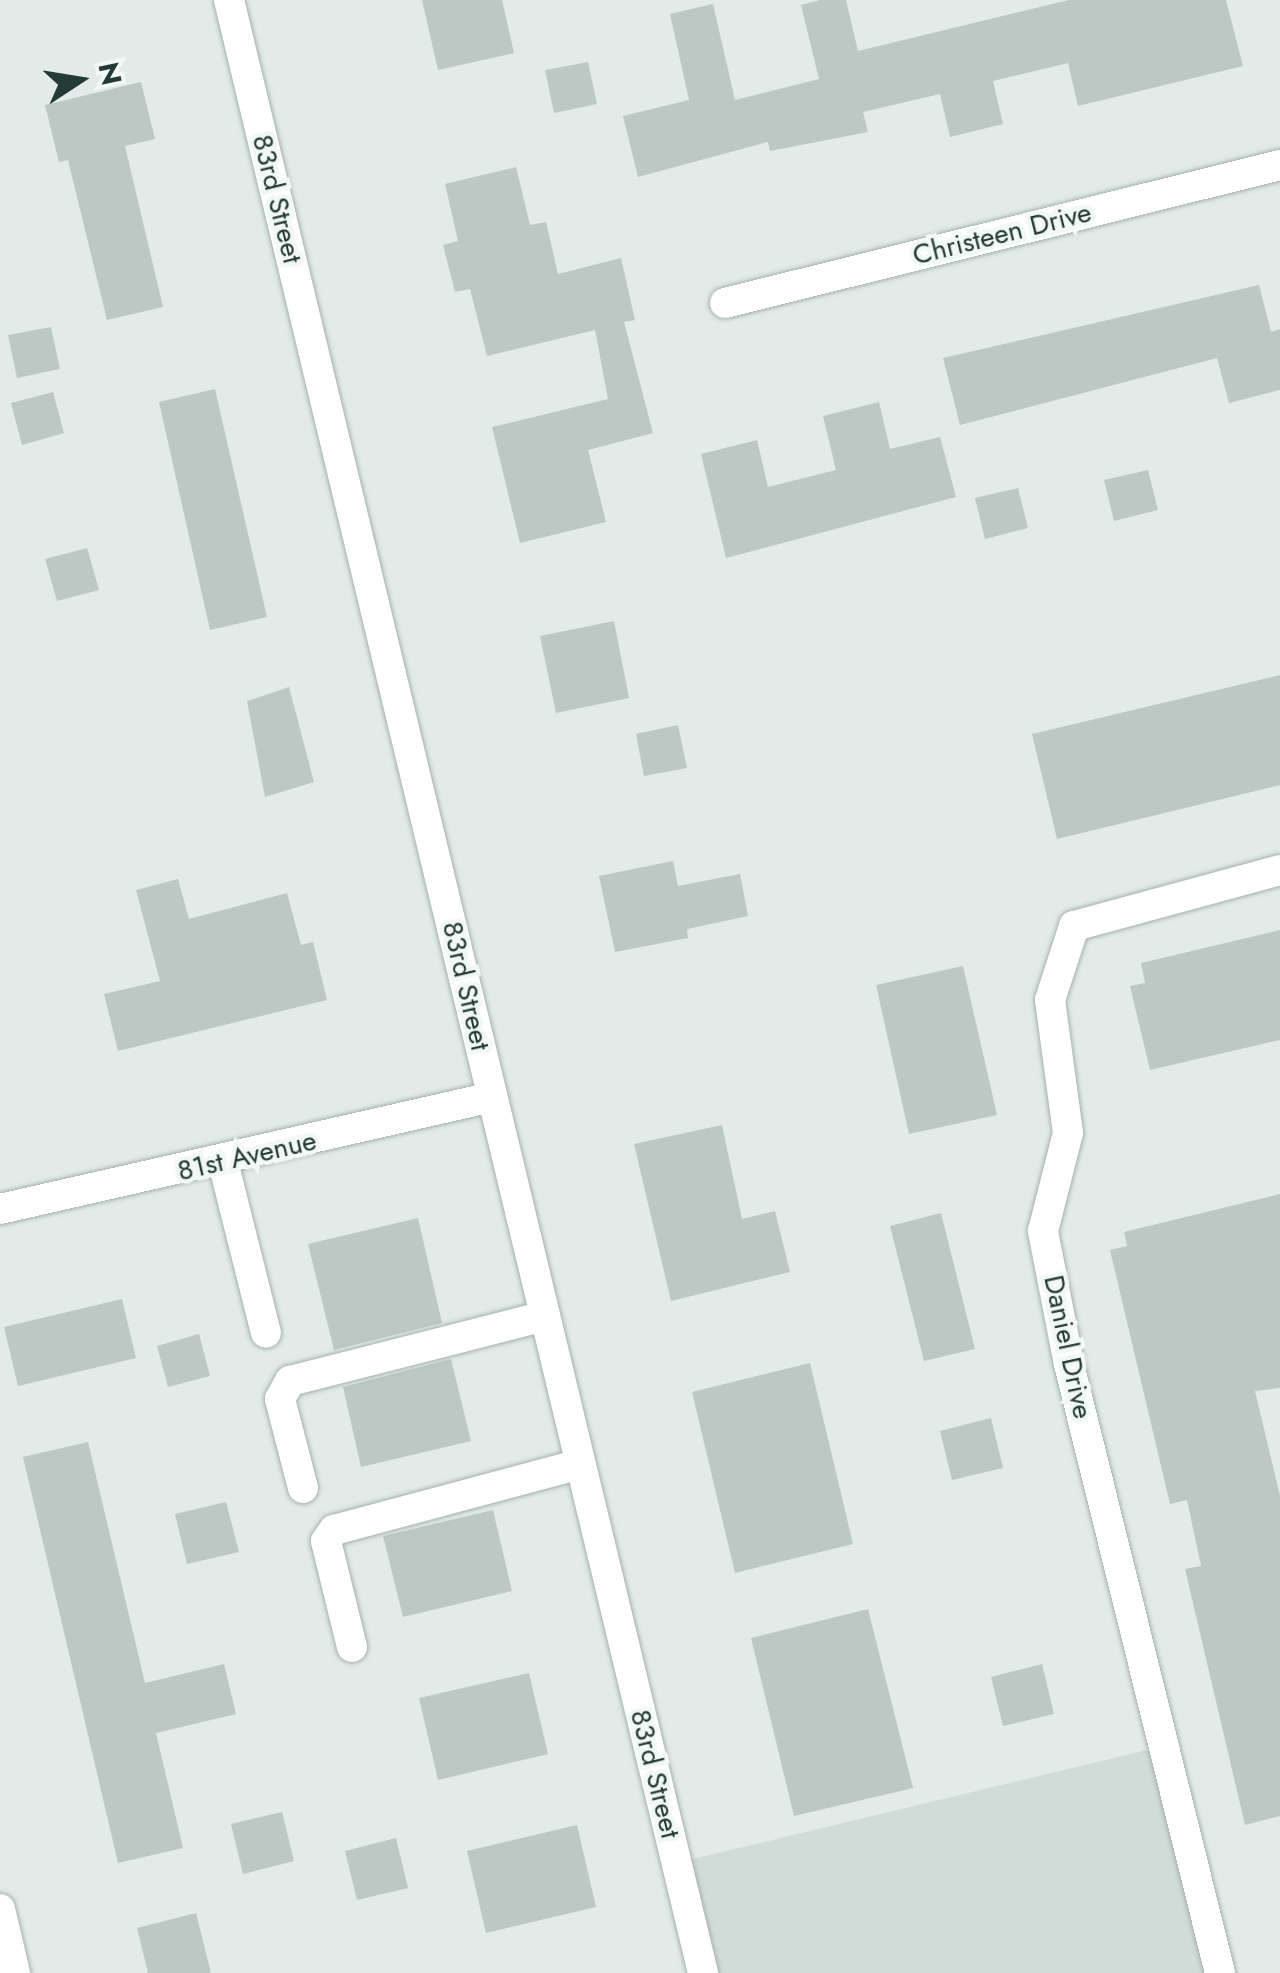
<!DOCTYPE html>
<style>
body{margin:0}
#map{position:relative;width:1280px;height:1973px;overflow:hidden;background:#e2ebe8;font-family:Jost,sans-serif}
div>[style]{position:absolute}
.built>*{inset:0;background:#d1dbd7}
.building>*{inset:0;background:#bbc8c4}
.roads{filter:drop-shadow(0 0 2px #a5b2af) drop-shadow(0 0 2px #a5b2af)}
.minor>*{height:30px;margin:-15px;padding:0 15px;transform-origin:15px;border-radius:15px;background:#fff}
span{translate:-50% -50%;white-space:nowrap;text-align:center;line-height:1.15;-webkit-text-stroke:9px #f2f8f5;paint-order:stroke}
.street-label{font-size:28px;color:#243a36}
.north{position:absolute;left:30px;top:30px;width:100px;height:100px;-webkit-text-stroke:8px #f2f8f5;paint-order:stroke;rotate:78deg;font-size:28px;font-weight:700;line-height:40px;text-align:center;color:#243a36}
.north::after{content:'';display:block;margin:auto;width:35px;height:45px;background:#243a36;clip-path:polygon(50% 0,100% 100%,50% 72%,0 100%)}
</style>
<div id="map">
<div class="built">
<i style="clip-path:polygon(1164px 1746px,1220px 1973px,703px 1973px,676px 1863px)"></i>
</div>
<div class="building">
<i style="clip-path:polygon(422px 0,502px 0,514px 53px,438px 70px)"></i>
<i style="clip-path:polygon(820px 0,846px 0,858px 51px,1069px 0,1226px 0,1243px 66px,1078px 106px,1068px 63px,993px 81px,1003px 124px,950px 137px,940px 94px,863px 112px,868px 132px,770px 151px,768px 142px,638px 177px,623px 116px,689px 100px,670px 14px,713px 4px,735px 100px,819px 79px,801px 5px)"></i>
<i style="clip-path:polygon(588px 62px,597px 104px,554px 113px,545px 70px)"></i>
<i style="clip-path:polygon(141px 82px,155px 139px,125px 146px,163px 307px,107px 320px,68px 160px,59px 162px,45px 105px)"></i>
<i style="clip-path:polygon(516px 167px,530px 225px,546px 222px,558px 274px,621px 258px,635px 320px,624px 322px,653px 433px,588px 450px,606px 522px,520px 543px,492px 427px,608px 399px,595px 330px,487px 356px,470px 289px,455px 292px,443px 245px,458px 241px,445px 184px)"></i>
<i style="clip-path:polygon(1259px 285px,1271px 332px,1280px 329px,1280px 390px,1229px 403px,1217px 358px,960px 425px,943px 358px)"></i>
<i style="clip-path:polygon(51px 327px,60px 369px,17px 378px,8px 335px)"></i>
<i style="clip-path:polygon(215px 389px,267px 617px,210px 630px,159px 402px)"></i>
<i style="clip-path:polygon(53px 392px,64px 433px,22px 445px,11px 403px)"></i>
<i style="clip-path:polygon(879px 402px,890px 449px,940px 437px,956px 497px,726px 558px,701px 454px,757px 440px,768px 487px,836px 470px,823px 416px)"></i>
<i style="clip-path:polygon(1148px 470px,1158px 510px,1114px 521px,1104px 480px)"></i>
<i style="clip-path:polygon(1018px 488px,1028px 528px,985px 539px,975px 498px)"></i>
<i style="clip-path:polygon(87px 548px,99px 590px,57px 601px,45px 559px)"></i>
<i style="clip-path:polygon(614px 621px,629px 698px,556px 713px,540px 636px)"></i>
<i style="clip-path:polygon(1280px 675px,1280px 785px,1057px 839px,1032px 734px)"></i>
<i style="clip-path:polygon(289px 687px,314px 782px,265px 797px,247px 701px)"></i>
<i style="clip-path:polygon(678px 725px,687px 768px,644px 776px,636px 734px)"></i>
<i style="clip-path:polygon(673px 861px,678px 886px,740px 874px,748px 916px,687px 929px,688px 938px,615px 952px,599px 876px)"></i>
<i style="clip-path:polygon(178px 879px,189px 919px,287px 893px,301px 945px,313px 942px,327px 1000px,118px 1051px,104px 994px,160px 981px,136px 890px)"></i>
<i style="clip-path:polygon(1280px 930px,1280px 1040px,1150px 1070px,1130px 986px,1145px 983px,1141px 963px)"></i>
<i style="clip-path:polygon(963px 966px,997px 1115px,909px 1134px,876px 985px)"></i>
<i style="clip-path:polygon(722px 1125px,742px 1219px,775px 1211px,790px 1272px,671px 1301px,634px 1144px)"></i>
<i style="clip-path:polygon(1280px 1194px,1280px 1388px,1255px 1391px,1280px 1496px,1280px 1816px,1245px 1825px,1185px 1569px,1201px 1566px,1187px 1500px,1170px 1504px,1110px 1250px,1127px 1246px,1124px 1232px)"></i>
<i style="clip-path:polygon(941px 1213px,975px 1349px,924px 1361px,890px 1226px)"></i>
<i style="clip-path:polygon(418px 1218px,442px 1323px,334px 1350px,308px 1244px)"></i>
<i style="clip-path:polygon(122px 1299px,136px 1358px,18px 1386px,4px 1327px)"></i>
<i style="clip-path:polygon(199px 1334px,210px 1376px,168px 1387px,157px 1346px)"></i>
<i style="clip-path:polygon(451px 1359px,471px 1441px,361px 1467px,343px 1387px)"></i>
<i style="clip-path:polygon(810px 1363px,853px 1544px,735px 1573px,692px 1392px)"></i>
<i style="clip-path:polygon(991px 1418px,1003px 1468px,952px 1480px,940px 1431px)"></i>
<i style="clip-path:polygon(88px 1442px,145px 1683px,224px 1664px,236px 1714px,156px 1733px,183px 1848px,118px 1863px,23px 1457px)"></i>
<i style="clip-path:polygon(226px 1502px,239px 1552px,187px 1564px,175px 1514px)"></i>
<i style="clip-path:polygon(493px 1510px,512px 1591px,403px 1617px,383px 1536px)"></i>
<i style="clip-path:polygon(868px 1609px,913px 1788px,794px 1816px,751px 1638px)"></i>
<i style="clip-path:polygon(1042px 1664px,1054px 1714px,1003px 1726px,991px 1677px)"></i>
<i style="clip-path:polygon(529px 1673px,548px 1754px,438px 1780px,419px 1698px)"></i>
<i style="clip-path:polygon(282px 1812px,294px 1861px,243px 1874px,231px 1824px)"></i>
<i style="clip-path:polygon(577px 1825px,596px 1907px,486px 1933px,467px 1851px)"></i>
<i style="clip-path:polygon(396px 1838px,408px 1888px,357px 1900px,345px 1851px)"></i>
<i style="clip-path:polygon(196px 1913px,211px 1973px,148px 1973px,137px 1928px)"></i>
</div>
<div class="roads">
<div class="minor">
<i style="left:229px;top:0;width:2029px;rotate:76.49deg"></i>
<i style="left:725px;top:303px;width:572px;rotate:-13.96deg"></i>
<i style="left:223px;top:1162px;width:176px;rotate:75.9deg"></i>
<i style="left:0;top:1209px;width:505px;rotate:-12.82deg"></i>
<i style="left:303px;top:1488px;width:92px;rotate:-104.5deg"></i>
<i style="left:280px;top:1399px;width:21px;rotate:-61deg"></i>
<i style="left:290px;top:1381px;width:263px;rotate:-14.3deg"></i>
<i style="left:352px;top:1647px;width:109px;rotate:-103.8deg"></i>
<i style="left:326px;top:1541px;width:14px;rotate:-54deg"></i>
<i style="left:334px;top:1530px;width:255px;rotate:-15deg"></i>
<i style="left:0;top:1909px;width:66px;rotate:76.8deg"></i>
<i style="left:1220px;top:1973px;width:627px;rotate:-103.93deg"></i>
<i style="left:1069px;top:1364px;width:136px;rotate:-101.1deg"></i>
<i style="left:1043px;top:1231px;width:101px;rotate:-75.7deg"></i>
<i style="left:1068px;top:1133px;width:134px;rotate:-97.7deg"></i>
<i style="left:1050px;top:1000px;width:78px;rotate:-72deg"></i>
<i style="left:1074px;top:926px;width:213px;rotate:-15.2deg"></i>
</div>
</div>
<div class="street-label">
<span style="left:277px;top:199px;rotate:76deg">83rd Street</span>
<span style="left:1002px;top:234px;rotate:-14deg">Christeen Drive</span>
<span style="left:466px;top:986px;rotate:77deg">83rd Street</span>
<span style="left:247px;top:1156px;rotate:-13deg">81st Avenue</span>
<span style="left:1068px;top:1347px;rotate:78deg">Daniel Drive</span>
<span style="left:655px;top:1774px;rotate:76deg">83rd Street</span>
</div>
<div class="north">N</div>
</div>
